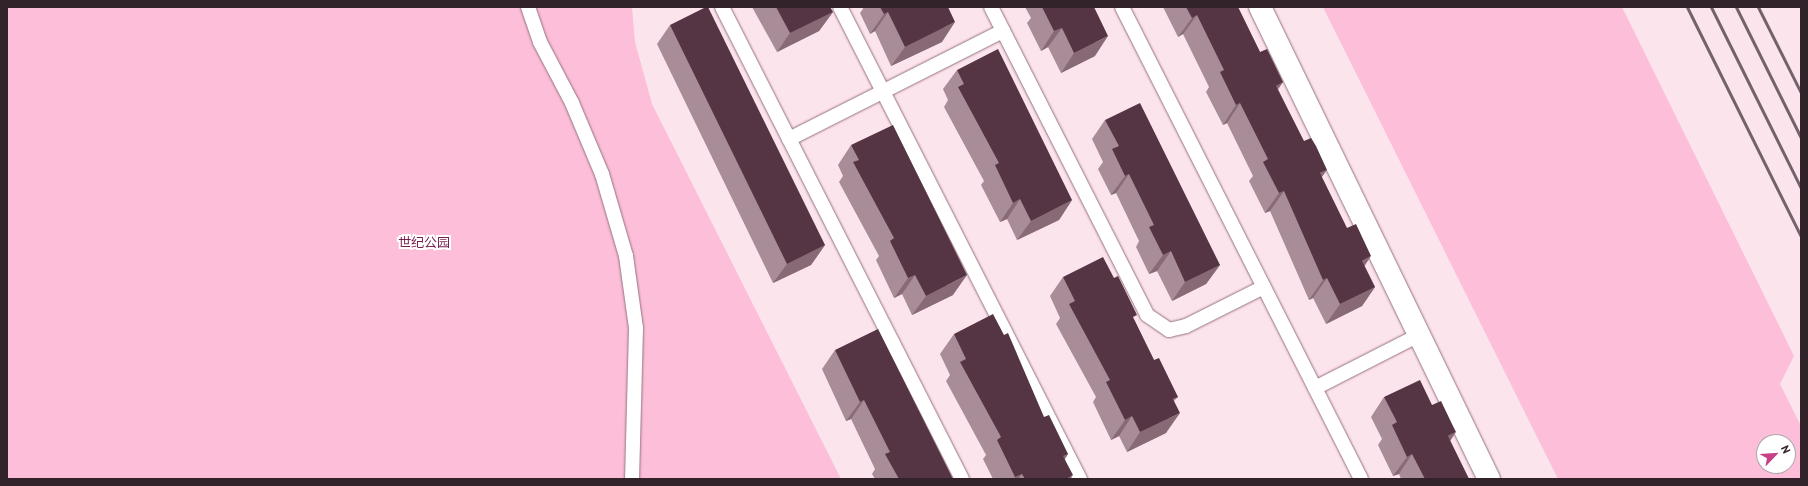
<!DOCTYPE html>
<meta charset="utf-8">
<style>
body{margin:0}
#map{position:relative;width:1808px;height:486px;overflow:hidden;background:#fce4ed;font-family:"PT Sans","Noto Sans SC",sans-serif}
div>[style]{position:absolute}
.green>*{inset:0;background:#fcbed8}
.roads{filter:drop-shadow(0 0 1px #967281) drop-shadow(0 0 1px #967281)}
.service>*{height:14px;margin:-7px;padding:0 7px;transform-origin:7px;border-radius:7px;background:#fff}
.minor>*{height:22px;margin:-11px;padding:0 11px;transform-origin:11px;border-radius:11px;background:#fff}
.rail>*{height:3px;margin:-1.5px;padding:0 1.5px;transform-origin:1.5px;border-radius:1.5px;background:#74626a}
.wall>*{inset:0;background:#a88c98}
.shaded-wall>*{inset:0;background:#876a76}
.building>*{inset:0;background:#553543}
span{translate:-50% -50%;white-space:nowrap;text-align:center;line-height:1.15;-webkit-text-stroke:4px #fff;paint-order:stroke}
.park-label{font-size:13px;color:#781f4f}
.frame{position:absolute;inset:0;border:8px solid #32232a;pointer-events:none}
.north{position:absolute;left:1756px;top:434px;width:40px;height:40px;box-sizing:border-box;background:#fff;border:1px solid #ada7aa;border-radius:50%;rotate:65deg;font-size:11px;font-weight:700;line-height:16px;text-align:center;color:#32232a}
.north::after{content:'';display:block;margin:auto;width:14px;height:18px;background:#c64287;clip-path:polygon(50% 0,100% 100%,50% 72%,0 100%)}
</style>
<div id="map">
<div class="green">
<i style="clip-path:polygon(7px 7px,632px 7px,635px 42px,652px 104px,841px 479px,7px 479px)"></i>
<i style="clip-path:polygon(evenodd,1323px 7px,1622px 7px,1794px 356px,1780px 384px,1801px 426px,1801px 479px,1558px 479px,1323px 7px,1764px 442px,1788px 442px,1788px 466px,1764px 466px,1764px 442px)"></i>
</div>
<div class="roads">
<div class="service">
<i style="left:528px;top:7px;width:37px;rotate:71deg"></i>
<i style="left:540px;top:42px;width:69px;rotate:62.3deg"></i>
<i style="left:572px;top:103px;width:77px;rotate:67.1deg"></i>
<i style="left:602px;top:174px;width:85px;rotate:73.7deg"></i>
<i style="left:626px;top:256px;width:73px;rotate:82.1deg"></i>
<i style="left:636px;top:328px;width:151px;rotate:91.5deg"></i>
<i style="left:722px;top:7px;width:530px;rotate:63.05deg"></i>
<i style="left:840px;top:7px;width:530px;rotate:63.05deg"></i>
<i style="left:991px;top:7px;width:345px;rotate:63.1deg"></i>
<i style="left:1147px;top:315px;width:27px;rotate:34deg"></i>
<i style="left:1169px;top:330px;width:17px;rotate:-13deg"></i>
<i style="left:1186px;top:326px;width:87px;rotate:-26.6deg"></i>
<i style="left:1122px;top:7px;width:529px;rotate:63.14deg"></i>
<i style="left:789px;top:139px;width:240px;rotate:-26.8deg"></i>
<i style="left:1315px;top:388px;width:117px;rotate:-27deg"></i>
</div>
<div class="minor">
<i style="left:1260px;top:7px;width:525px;rotate:64.12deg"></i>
</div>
</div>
<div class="rail">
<i style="left:1687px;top:7px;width:257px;rotate:63.6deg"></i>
<i style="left:1711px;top:7px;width:202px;rotate:63.6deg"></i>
<i style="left:1736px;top:7px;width:146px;rotate:63.6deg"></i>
<i style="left:1758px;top:7px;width:96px;rotate:63.4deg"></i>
</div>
<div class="wall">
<i style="clip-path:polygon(752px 7px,830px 7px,833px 12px,819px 31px,777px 52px)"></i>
<i style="clip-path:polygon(862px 7px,948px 7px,942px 42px,891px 66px,875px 31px,870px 34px,860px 13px,863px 9px)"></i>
<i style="clip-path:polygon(1025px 7px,1094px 7px,1095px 56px,1061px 73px,1048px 47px,1041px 51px,1027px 23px,1031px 18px)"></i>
<i style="clip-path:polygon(1163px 7px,1238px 7px,1260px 52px,1283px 82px,1278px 89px,1375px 287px,1362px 306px,1326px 324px,1313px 298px,1309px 300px,1270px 211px,1265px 213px,1249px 181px,1253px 176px,1227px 123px,1223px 125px,1206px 92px,1209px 87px,1183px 34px,1178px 37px)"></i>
<i style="clip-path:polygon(670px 25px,825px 245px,811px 265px,773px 283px,657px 44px)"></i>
<i style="clip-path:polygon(957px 70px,1072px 200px,1059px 220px,1017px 240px,1007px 219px,1000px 222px,981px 185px,984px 181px,944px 107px,948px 100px,943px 89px)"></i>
<i style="clip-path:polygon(1105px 120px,1220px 265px,1206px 284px,1172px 301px,1157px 271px,1149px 274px,1136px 247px,1139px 241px,1116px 193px,1111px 195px,1098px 169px,1103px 162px,1092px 139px)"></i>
<i style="clip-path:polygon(851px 145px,953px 295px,912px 315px,902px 294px,894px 298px,876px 260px,879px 256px,839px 182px,843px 176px,838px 165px)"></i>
<i style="clip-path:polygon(1063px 277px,1134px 320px,1154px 360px,1178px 397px,1174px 401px,1166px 433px,1127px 452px,1119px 436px,1111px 440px,1093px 402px,1096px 397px,1056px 324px,1060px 318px,1050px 296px)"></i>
<i style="clip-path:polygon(954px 334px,1068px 454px,1065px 459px,1070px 479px,993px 479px,983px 459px,986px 455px,946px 381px,950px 375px,940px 354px)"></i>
<i style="clip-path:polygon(835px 350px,953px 479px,875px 479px,872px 474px,875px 469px,851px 419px,846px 421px,822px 369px)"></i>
<i style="clip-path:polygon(1384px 397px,1450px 441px,1469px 479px,1401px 479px,1399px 474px,1393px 476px,1378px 445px,1382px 439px,1371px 417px)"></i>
</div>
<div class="shaded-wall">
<i style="clip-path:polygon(833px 12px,819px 31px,777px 52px,790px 33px)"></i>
<i style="clip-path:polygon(888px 12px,875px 31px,870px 34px,884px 14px)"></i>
<i style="clip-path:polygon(1197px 15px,1183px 34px,1178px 37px,1192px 18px)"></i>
<i style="clip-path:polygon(955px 22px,942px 42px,891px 66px,905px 47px)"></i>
<i style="clip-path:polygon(1062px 28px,1048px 47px,1041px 51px,1054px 31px)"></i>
<i style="clip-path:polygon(1108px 36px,1095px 56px,1061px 73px,1074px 53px)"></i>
<i style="clip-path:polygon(1283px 82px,1269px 102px,1276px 86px)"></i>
<i style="clip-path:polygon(1240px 103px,1227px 123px,1223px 125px,1236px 105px)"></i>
<i style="clip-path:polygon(1327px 170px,1313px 189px,1320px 173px)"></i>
<i style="clip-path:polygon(1129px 174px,1116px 193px,1111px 195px,1125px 176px)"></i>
<i style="clip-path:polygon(1284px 191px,1270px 211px,1265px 213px,1279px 193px)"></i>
<i style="clip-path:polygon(1020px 199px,1007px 219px,1000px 222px,1013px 203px)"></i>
<i style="clip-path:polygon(1072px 200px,1059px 220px,1017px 240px,1031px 221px)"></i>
<i style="clip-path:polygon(825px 245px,811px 265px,773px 283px,787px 264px)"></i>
<i style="clip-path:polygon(1171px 251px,1157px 271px,1149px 274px,1163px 255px)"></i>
<i style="clip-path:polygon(1371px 256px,1358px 276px,1362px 261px)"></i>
<i style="clip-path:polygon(1220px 265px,1206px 284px,1172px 301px,1185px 282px)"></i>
<i style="clip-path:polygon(915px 275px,902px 294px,894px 298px,908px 278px)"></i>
<i style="clip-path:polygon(967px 275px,953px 295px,912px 315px,926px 296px)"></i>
<i style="clip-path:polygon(1327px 278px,1313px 298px,1309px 300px,1323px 280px)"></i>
<i style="clip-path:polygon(1375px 287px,1362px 306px,1326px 324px,1340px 304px)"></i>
<i style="clip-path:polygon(864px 400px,851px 419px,846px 421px,860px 402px)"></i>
<i style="clip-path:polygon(1180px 413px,1166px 433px,1127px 452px,1140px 432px)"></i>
<i style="clip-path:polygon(1132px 416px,1119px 436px,1111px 440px,1125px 420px)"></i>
<i style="clip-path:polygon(1456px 432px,1443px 452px,1448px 436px)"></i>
<i style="clip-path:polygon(1068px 454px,1054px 473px,1063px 456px)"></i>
<i style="clip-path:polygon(1412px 454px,1399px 474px,1393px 476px,1407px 457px)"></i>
<i style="clip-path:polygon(1022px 474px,1018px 479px,1014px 479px,1015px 477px)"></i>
<i style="clip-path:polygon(1073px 475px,1070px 479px,1066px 479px)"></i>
</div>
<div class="building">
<i style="clip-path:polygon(706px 7px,708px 7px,825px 245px,787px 264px,670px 25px)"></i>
<i style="clip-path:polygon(776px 7px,830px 7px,833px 12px,790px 33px)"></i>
<i style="clip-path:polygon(880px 7px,948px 7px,955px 22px,905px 47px,888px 12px,884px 14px)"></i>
<i style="clip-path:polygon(1042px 7px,1094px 7px,1108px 36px,1074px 53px,1062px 28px,1054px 31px)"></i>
<i style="clip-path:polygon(1186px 7px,1238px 7px,1260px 52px,1267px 49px,1283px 82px,1276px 86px,1304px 141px,1311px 138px,1316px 146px,1327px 170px,1320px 173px,1347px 228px,1356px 224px,1371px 256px,1362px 261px,1375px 287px,1340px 304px,1327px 278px,1323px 280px,1284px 191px,1279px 193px,1263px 162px,1268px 159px,1240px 103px,1236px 105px,1220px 72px,1224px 70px,1197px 15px,1192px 18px)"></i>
<i style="clip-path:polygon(998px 49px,1072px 200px,1031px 221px,1020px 199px,1013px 203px,995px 165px,999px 163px,958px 87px,964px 84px,957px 70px)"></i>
<i style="clip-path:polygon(1140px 103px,1220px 265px,1185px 282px,1171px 251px,1163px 255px,1149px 227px,1154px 225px,1129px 174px,1125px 176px,1112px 149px,1119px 146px,1105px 120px)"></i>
<i style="clip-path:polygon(893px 125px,967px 275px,926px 296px,915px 275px,908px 278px,890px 241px,894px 238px,853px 162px,859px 160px,851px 145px)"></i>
<i style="clip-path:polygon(1103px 257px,1114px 278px,1118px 276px,1137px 315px,1133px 317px,1154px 360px,1159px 358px,1178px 397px,1173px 399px,1180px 413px,1140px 432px,1132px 416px,1125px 420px,1106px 382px,1110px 380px,1069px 304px,1075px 301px,1063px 277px)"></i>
<i style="clip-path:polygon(993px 314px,1004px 335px,1008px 333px,1044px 417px,1049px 415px,1068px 454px,1063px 456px,1073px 475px,1066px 479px,1025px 479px,1022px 474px,1015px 477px,997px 440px,1001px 437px,960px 362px,966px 359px,954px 334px)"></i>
<i style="clip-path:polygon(878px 329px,953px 479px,899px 479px,885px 454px,890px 452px,864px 400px,860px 402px,835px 350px)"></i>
<i style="clip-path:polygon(1420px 380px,1432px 405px,1441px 401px,1452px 424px,1456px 432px,1448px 436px,1469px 479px,1425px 479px,1412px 454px,1407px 457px,1392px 425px,1397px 422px,1384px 397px)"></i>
</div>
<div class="park-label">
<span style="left:424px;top:243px">世纪公园</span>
</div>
<div class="frame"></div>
<div class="north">N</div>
</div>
